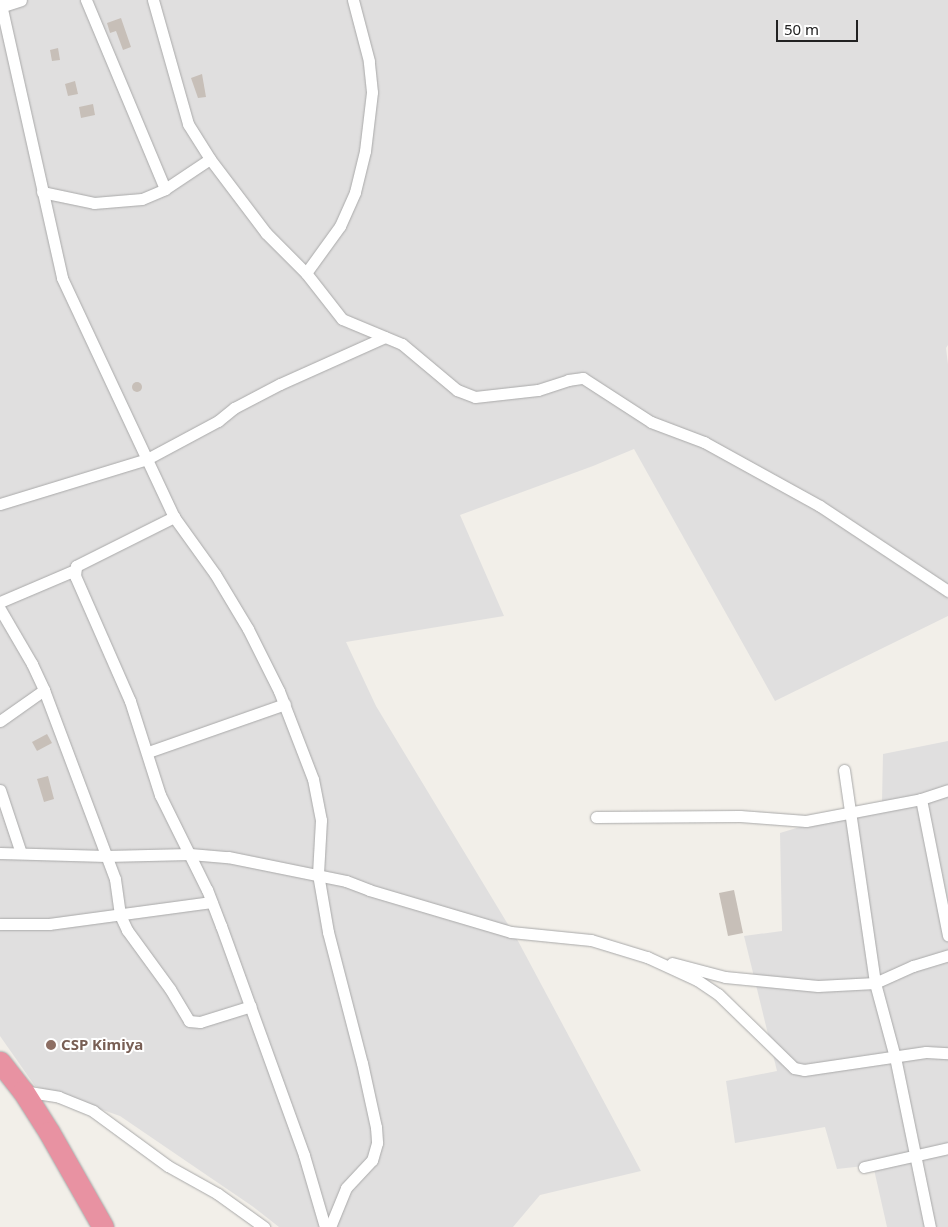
<!DOCTYPE html>
<style>
body{margin:0}
#map{position:relative;width:948px;height:1227px;overflow:hidden;background:#f2efe9;font-family:"Noto Sans",sans-serif}
div>[style]{position:absolute}
.residential>*{inset:0;background:#e0dfdf}
.building>*{inset:0;background:#c7bfb8}
.round{border-radius:50%}
.roads{filter:drop-shadow(0 0 1px #a9a9a9) drop-shadow(0 0 1px #a9a9a9)}
.street>*{height:11px;margin:-5.5px;padding:0 5.5px;transform-origin:5.5px;border-radius:5.5px;background:#fff}
.highway>*{height:21px;margin:-10.5px;padding:0 10.5px;transform-origin:10.5px;border-radius:10.5px;background:#e892a2}
.dots>*{width:14px;height:14px;translate:-50% -50%;box-sizing:border-box;border:2px solid #fff;border-radius:50%}
span{translate:-50% -50%;white-space:nowrap;text-align:center;line-height:1.15;-webkit-text-stroke:4px #fff;paint-order:stroke}
.education-label{font-size:15px;color:#785e54;font-weight:700}
.left{translate:0 -50%;text-align:left}
.scale{position:absolute;left:776px;top:20px;width:82px;height:22px;box-sizing:border-box;border:2px solid #222;border-top:0;padding-left:6px;font-size:15px;line-height:18px;white-space:nowrap;color:#222;-webkit-text-stroke:4px #fff;paint-order:stroke}
</style>
<div id="map">
<div class="residential">
<i style="clip-path:polygon(0 0,948px 0,948px 345px,946px 348px,948px 364px,948px 616px,775px 701px,634px 449px,593px 466px,460px 515px,504px 616px,346px 642px,376px 706px,518px 941px,641px 1171px,540px 1195px,513px 1227px,279px 1227px,252px 1206px,120px 1116px,35px 1086px,0 1036px)"></i>
<i style="clip-path:polygon(948px 741px,948px 1227px,887px 1227px,873px 1165px,837px 1169px,825px 1127px,735px 1143px,726px 1081px,777px 1071px,744px 936px,782px 931px,780px 833px,882px 802px,883px 754px)"></i>
</div>
<div class="building">
<i style="clip-path:polygon(121px 18px,131px 47px,123px 50px,116px 31px,110px 33px,107px 23px)"></i>
<i style="clip-path:polygon(58px 48px,60px 60px,52px 61px,50px 50px)"></i>
<i style="clip-path:polygon(202px 74px,206px 97px,198px 98px,191px 78px)"></i>
<i style="clip-path:polygon(75px 81px,78px 94px,68px 96px,65px 84px)"></i>
<i style="clip-path:polygon(93px 104px,95px 115px,81px 118px,79px 107px)"></i>
<i class="round" style="left:132px;top:382px;width:10px;height:10px"></i>
<i style="clip-path:polygon(47px 734px,52px 743px,37px 751px,32px 742px)"></i>
<i style="clip-path:polygon(48px 776px,54px 799px,44px 802px,37px 779px)"></i>
<i style="clip-path:polygon(734px 890px,743px 933px,728px 936px,719px 893px)"></i>
</div>
<div class="roads">
<div class="street">
<i style="left:0;top:0;width:285px;rotate:77.4deg"></i>
<i style="left:62px;top:278px;width:264px;rotate:64.9deg"></i>
<i style="left:86px;top:0;width:205px;rotate:67.3deg"></i>
<i style="left:153px;top:0;width:129px;rotate:74.2deg"></i>
<i style="left:188px;top:124px;width:41px;rotate:57.8deg"></i>
<i style="left:210px;top:159px;width:93px;rotate:52.9deg"></i>
<i style="left:266px;top:233px;width:57px;rotate:45deg"></i>
<i style="left:306px;top:273px;width:58px;rotate:52deg"></i>
<i style="left:342px;top:319px;width:65px;rotate:22.6deg"></i>
<i style="left:402px;top:344px;width:72px;rotate:39.9deg"></i>
<i style="left:457px;top:390px;width:19px;rotate:21deg"></i>
<i style="left:475px;top:397px;width:63px;rotate:-6.3deg"></i>
<i style="left:538px;top:390px;width:32px;rotate:-18deg"></i>
<i style="left:568px;top:380px;width:15px;rotate:-8deg"></i>
<i style="left:583px;top:378px;width:81px;rotate:32.9deg"></i>
<i style="left:651px;top:422px;width:57px;rotate:20.7deg"></i>
<i style="left:704px;top:442px;width:132px;rotate:28.9deg"></i>
<i style="left:820px;top:506px;width:154px;rotate:33.6deg"></i>
<i style="left:0;top:7px;width:22px;rotate:-18deg"></i>
<i style="left:42px;top:192px;width:53px;rotate:11.9deg"></i>
<i style="left:94px;top:203px;width:48px;rotate:-4.8deg"></i>
<i style="left:142px;top:199px;width:25px;rotate:-23deg"></i>
<i style="left:165px;top:189px;width:54px;rotate:-33.7deg"></i>
<i style="left:306px;top:273px;width:58px;rotate:-54.1deg"></i>
<i style="left:340px;top:226px;width:37px;rotate:-66deg"></i>
<i style="left:355px;top:192px;width:42px;rotate:-76.3deg"></i>
<i style="left:365px;top:151px;width:59px;rotate:-83.2deg"></i>
<i style="left:372px;top:92px;width:31px;rotate:-96deg"></i>
<i style="left:369px;top:61px;width:63px;rotate:-104.7deg"></i>
<i style="left:0;top:504px;width:154px;rotate:-17deg"></i>
<i style="left:147px;top:459px;width:81px;rotate:-28.2deg"></i>
<i style="left:218px;top:421px;width:21px;rotate:-39deg"></i>
<i style="left:234px;top:408px;width:52px;rotate:-27.6deg"></i>
<i style="left:280px;top:384px;width:115px;rotate:-24.1deg"></i>
<i style="left:0;top:602px;width:82px;rotate:-23.1deg"></i>
<i style="left:0;top:609px;width:64px;rotate:59.8deg"></i>
<i style="left:32px;top:664px;width:29px;rotate:65deg"></i>
<i style="left:44px;top:690px;width:202px;rotate:69.4deg"></i>
<i style="left:115px;top:879px;width:36px;rotate:82deg"></i>
<i style="left:120px;top:915px;width:17px;rotate:65deg"></i>
<i style="left:127px;top:930px;width:73px;rotate:53.9deg"></i>
<i style="left:170px;top:989px;width:37px;rotate:59deg"></i>
<i style="left:189px;top:1021px;width:11px;rotate:5deg"></i>
<i style="left:200px;top:1022px;width:53px;rotate:-17.4deg"></i>
<i style="left:0;top:721px;width:54px;rotate:-35.2deg"></i>
<i style="left:148px;top:752px;width:145px;rotate:-19.3deg"></i>
<i style="left:844px;top:770px;width:215px;rotate:81.7deg"></i>
<i style="left:875px;top:983px;width:77px;rotate:74.9deg"></i>
<i style="left:895px;top:1057px;width:174px;rotate:78.4deg"></i>
<i style="left:0;top:790px;width:66px;rotate:71.6deg"></i>
<i style="left:921px;top:799px;width:139px;rotate:78.8deg"></i>
<i style="left:596px;top:817px;width:144px;rotate:-0.4deg"></i>
<i style="left:740px;top:816px;width:66px;rotate:4.3deg"></i>
<i style="left:806px;top:821px;width:117px;rotate:-10.8deg"></i>
<i style="left:921px;top:799px;width:28px;rotate:-18deg"></i>
<i style="left:0;top:853px;width:106px;rotate:1.6deg"></i>
<i style="left:106px;top:856px;width:84px;rotate:-1.4deg"></i>
<i style="left:190px;top:854px;width:38px;rotate:5deg"></i>
<i style="left:228px;top:857px;width:120px;rotate:11.5deg"></i>
<i style="left:346px;top:881px;width:25px;rotate:21deg"></i>
<i style="left:369px;top:890px;width:148px;rotate:16.5deg"></i>
<i style="left:511px;top:932px;width:80px;rotate:5.7deg"></i>
<i style="left:591px;top:940px;width:59px;rotate:16.9deg"></i>
<i style="left:647px;top:957px;width:55px;rotate:24.7deg"></i>
<i style="left:697px;top:980px;width:25px;rotate:34deg"></i>
<i style="left:718px;top:994px;width:106px;rotate:44.2deg"></i>
<i style="left:794px;top:1068px;width:10px;rotate:11deg"></i>
<i style="left:804px;top:1070px;width:123px;rotate:-8.4deg"></i>
<i style="left:926px;top:1052px;width:22px;rotate:3deg"></i>
<i style="left:0;top:924px;width:49px"></i>
<i style="left:49px;top:924px;width:164px;rotate:-7.7deg"></i>
<i style="left:672px;top:963px;width:55px;rotate:14.8deg"></i>
<i style="left:725px;top:977px;width:93px;rotate:5.5deg"></i>
<i style="left:818px;top:986px;width:57px;rotate:-3deg"></i>
<i style="left:875px;top:983px;width:42px;rotate:-24.1deg"></i>
<i style="left:913px;top:966px;width:37px;rotate:-17deg"></i>
<i style="left:23px;top:1091px;width:36px;rotate:9deg"></i>
<i style="left:59px;top:1097px;width:37px;rotate:22deg"></i>
<i style="left:93px;top:1111px;width:93px;rotate:36.3deg"></i>
<i style="left:168px;top:1166px;width:57px;rotate:29.2deg"></i>
<i style="left:218px;top:1194px;width:57px;rotate:35.7deg"></i>
<i style="left:864px;top:1167px;width:86px;rotate:-12.7deg"></i>
<i style="left:325px;top:1227px;width:75px;rotate:-106.3deg"></i>
<i style="left:304px;top:1155px;width:244px;rotate:-109.9deg"></i>
<i style="left:221px;top:926px;width:39px;rotate:-111deg"></i>
<i style="left:207px;top:890px;width:106px;rotate:-116.3deg"></i>
<i style="left:160px;top:795px;width:99px;rotate:-107.7deg"></i>
<i style="left:130px;top:701px;width:137px;rotate:-113.7deg"></i>
<i style="left:75px;top:576px;width:10px;rotate:-84deg"></i>
<i style="left:76px;top:566px;width:110px;rotate:-26.6deg"></i>
<i style="left:174px;top:517px;width:70px;rotate:54.3deg"></i>
<i style="left:215px;top:574px;width:64px;rotate:59deg"></i>
<i style="left:248px;top:629px;width:69px;rotate:63.4deg"></i>
<i style="left:279px;top:691px;width:94px;rotate:68.9deg"></i>
<i style="left:313px;top:779px;width:42px;rotate:79deg"></i>
<i style="left:321px;top:820px;width:54px;rotate:93.2deg"></i>
<i style="left:318px;top:874px;width:59px;rotate:80.2deg"></i>
<i style="left:328px;top:932px;width:135px;rotate:75.5deg"></i>
<i style="left:362px;top:1063px;width:66px;rotate:77.7deg"></i>
<i style="left:376px;top:1127px;width:16px;rotate:86deg"></i>
<i style="left:377px;top:1143px;width:18px;rotate:106deg"></i>
<i style="left:372px;top:1160px;width:38px;rotate:133deg"></i>
<i style="left:346px;top:1188px;width:42px;rotate:112.3deg"></i>
</div>
<div class="highway">
<i style="left:0;top:1062px;width:37px;rotate:52deg"></i>
<i style="left:23px;top:1091px;width:49px;rotate:57.6deg"></i>
<i style="left:49px;top:1132px;width:109px;rotate:60.4deg"></i>
</div>
</div>
<div class="dots">
<i style="left:51px;top:1045px;background:#8d6e63"></i>
</div>
<div class="education-label">
<span class="left" style="left:61px;top:1045px">CSP Kimiya</span>
</div>
<div class="scale">50 m</div>
</div>
